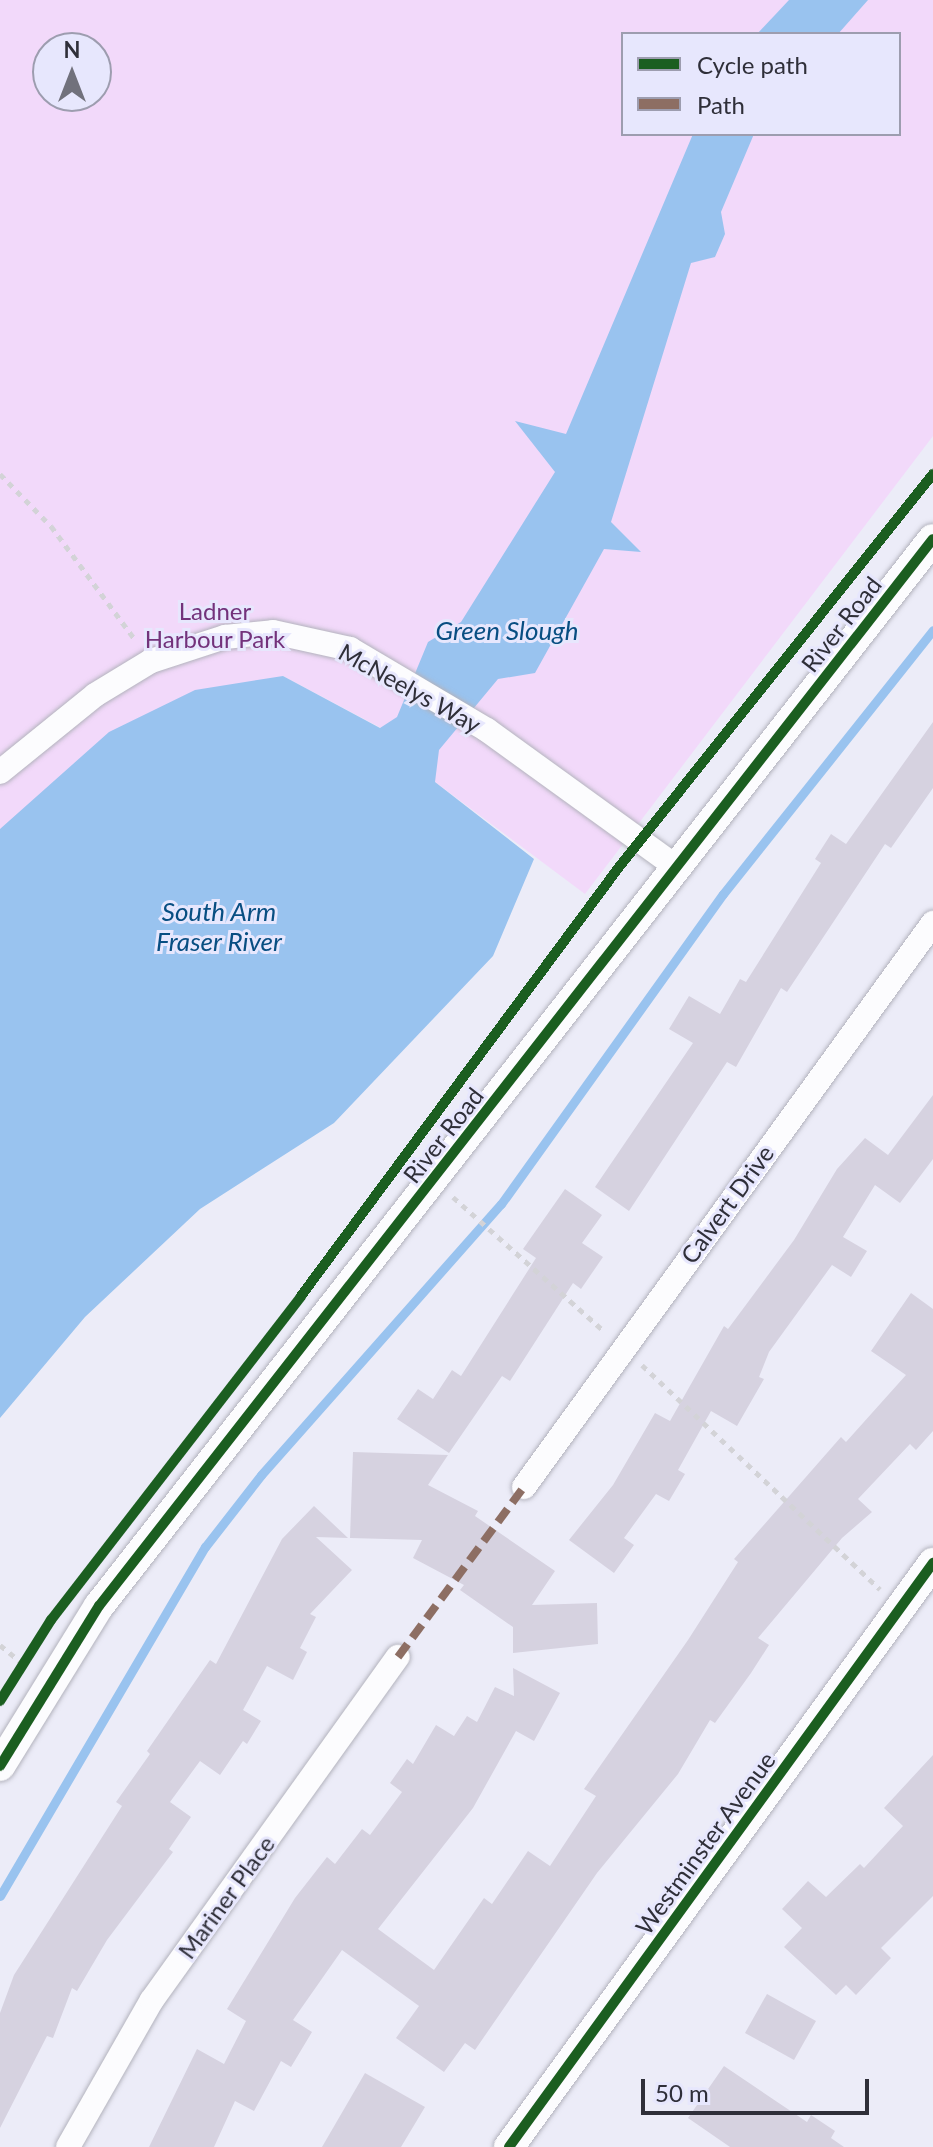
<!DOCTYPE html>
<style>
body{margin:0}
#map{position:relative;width:933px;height:2147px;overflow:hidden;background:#ececf8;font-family:Lato,sans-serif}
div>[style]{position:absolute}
.green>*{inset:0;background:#f2d9fa}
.water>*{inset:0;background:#99c3ef}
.stream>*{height:9px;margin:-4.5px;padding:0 4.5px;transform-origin:4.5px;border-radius:4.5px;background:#99c3ef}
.building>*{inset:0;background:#d6d2e0}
.path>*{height:5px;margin-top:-2.5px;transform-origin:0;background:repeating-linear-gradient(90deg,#d3d3d7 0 6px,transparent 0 12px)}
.roads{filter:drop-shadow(0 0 2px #b3b3bd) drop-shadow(0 0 2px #b3b3bd)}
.minor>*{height:24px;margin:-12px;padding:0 12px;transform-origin:12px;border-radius:12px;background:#fcfcfe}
.tertiary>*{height:30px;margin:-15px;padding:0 15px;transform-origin:15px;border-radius:15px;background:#fcfcfe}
.quiet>*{height:8px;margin-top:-4px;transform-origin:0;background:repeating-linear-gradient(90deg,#8d6e63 0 16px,transparent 0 24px)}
.cycleway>*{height:10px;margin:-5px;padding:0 5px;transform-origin:5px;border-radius:5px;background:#1b5e20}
span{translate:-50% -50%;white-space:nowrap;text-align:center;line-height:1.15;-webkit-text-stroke:6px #e7e7fd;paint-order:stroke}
.park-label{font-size:24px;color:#73327b}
.street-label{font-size:24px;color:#2f2f39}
.water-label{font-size:26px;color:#084e82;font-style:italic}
.legend{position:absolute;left:621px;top:32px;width:280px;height:104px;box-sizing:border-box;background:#e7e7fd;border:2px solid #9d9daf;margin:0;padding:10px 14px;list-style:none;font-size:24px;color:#2f2f39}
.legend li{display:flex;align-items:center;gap:16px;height:40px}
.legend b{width:40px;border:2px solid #9d9daf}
.north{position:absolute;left:32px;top:32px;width:80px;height:80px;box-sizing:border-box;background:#e7e7fd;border:2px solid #9d9daf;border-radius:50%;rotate:0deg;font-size:22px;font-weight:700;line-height:32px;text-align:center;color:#2f2f39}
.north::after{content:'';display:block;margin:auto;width:28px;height:36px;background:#71717c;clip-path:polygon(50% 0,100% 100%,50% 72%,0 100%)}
.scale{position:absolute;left:641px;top:2079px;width:228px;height:36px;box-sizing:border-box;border:4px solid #2f2f39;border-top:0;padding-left:10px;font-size:24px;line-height:28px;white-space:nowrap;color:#2f2f39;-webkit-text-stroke:6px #e7e7fd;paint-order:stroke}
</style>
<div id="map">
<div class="green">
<i style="clip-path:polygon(evenodd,0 0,933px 0,933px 436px,585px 894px,435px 782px,381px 728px,283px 676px,0 829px,0 0,623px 34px,899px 34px,899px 134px,623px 134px,623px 34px,0 0,48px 48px,96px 48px,96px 96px,48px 96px,48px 48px)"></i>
</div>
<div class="water">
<i style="clip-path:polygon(789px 0,868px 0,838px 34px,757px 34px)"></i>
<i style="clip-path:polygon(693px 134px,754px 134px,721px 212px,725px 234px,715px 257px,691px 263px,611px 522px,641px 552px,604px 549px,535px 673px,498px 679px,439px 750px,435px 782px,534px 859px,493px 956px,334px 1123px,200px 1209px,85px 1317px,0 1418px,0 829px,109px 732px,195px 690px,283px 676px,380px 728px,397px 717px,428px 642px,461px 622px,555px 472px,515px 421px,566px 434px)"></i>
</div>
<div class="stream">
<i style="left:0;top:1896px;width:405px;rotate:-59.6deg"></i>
<i style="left:205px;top:1547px;width:91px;rotate:-52.1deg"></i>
<i style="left:261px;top:1475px;width:362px;rotate:-48.5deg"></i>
<i style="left:501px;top:1204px;width:381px;rotate:-54.4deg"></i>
<i style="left:723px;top:894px;width:337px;rotate:-51.5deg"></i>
</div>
<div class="building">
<i style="clip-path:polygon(933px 722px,933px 788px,891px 848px,885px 844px,787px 992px,781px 988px,736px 1067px,727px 1062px,629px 1211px,595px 1187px,693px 1043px,669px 1029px,689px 996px,720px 1014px,740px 979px,746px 982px,821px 863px,815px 859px,831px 834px,846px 844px)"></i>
<i style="clip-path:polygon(933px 1095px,933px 1159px,900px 1203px,875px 1185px,843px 1237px,867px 1251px,851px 1277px,832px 1265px,769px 1352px,759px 1377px,764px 1379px,737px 1426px,711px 1411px,678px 1470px,685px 1474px,669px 1501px,656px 1494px,624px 1538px,634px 1545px,614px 1573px,569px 1540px,613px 1485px,655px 1413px,670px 1421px,724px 1326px,728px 1329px,794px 1240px,837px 1169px,865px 1138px,888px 1155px)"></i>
<i style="clip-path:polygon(565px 1189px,602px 1215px,582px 1243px,603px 1257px,581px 1289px,573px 1283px,510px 1381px,502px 1376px,449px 1453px,397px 1419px,418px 1389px,433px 1399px,452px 1370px,461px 1376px,536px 1258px,523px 1249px)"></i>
<i style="clip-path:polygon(911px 1293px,933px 1309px,933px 1431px,916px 1450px,910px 1444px,858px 1499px,872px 1512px,842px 1538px,758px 1638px,769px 1645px,751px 1673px,715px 1723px,710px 1720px,678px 1774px,597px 1873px,475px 2050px,465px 2043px,444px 2072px,396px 2038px,419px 2006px,342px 1950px,293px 2020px,312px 2032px,291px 2067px,281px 2061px,254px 2111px,235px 2101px,214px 2147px,149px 2147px,197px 2049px,224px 2064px,246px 2021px,227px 2009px,295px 1898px,327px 1857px,335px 1864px,362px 1829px,370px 1835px,402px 1792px,390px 1783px,407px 1759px,413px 1764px,436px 1725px,454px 1736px,467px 1716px,477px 1722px,495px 1687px,514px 1696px,513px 1668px,560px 1693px,534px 1741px,516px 1731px,473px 1808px,378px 1929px,434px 1970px,484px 1898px,492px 1904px,528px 1851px,550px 1866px,596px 1796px,584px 1789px,688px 1640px,738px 1562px,734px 1559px,841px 1437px,846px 1442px,906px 1375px,871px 1351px)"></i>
<i style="clip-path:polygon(353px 1452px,448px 1455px,428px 1485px,478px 1511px,475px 1516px,555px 1571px,532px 1605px,597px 1603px,598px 1644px,513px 1653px,513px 1627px,460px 1590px,464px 1585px,413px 1558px,422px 1540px,350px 1538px)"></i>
<i style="clip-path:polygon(314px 1506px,348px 1538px,316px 1537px,352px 1570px,310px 1614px,316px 1617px,300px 1648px,307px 1652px,293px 1680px,267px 1666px,243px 1710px,261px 1721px,247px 1744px,243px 1741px,220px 1775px,200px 1761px,170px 1802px,191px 1817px,169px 1849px,173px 1852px,107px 1940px,77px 1991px,72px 1988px,53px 2038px,47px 2036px,0 2128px,0 2013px,14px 1975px,122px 1806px,116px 1802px,150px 1754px,147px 1751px,210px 1660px,216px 1664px,282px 1539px)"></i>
<i style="clip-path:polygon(933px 1755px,933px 1896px,881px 1948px,891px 1958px,856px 1995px,846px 1985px,836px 1995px,784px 1947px,802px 1928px,782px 1909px,808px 1881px,826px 1897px,860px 1864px,864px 1868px,903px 1826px,884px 1808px)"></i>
<i style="clip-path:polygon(767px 1994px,816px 2021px,794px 2060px,745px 2033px)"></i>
<i style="clip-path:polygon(724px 2066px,807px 2122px,811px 2115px,835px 2131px,831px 2138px,844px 2147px,730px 2147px,688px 2118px)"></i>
<i style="clip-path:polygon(365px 2073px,425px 2107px,401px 2147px,322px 2147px)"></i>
</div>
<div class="path">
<i style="left:0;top:474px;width:73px;rotate:45.6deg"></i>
<i style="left:51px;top:526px;width:143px;rotate:53.5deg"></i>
<i style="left:453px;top:1197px;width:202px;rotate:41.6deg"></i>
<i style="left:642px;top:1365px;width:327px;rotate:43.3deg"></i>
<i style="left:0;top:1645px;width:26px;rotate:39deg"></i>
</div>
<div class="roads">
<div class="minor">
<i style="left:0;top:772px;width:122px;rotate:-39deg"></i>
<i style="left:95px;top:695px;width:66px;rotate:-31.3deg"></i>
<i style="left:151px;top:661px;width:78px;rotate:-18deg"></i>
<i style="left:225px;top:637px;width:48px;rotate:-5.9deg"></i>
<i style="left:273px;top:632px;width:79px;rotate:12.4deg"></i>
<i style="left:350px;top:649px;width:159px;rotate:30.6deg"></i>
<i style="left:487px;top:730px;width:232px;rotate:35.9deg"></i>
<i style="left:524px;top:1487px;width:697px;rotate:-54.05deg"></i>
<i style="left:68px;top:2147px;width:169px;rotate:-60.3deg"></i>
<i style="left:152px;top:2000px;width:422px;rotate:-54.4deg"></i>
</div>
<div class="tertiary">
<i style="left:0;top:1766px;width:188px;rotate:-58.3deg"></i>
<i style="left:99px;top:1606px;width:1354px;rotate:-51.99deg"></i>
<i style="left:509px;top:2147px;width:722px;rotate:-54.02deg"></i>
</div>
</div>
<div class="quiet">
<i style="left:398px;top:1657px;width:212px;rotate:-53.5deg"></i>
</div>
<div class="cycleway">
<i style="left:0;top:1701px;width:96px;rotate:-57.8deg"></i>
<i style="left:51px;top:1620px;width:409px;rotate:-52.3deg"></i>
<i style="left:301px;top:1296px;width:534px;rotate:-53.45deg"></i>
<i style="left:619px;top:867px;width:503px;rotate:-51.38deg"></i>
<i style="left:0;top:1766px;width:188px;rotate:-58.3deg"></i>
<i style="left:99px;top:1606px;width:1354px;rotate:-51.99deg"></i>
<i style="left:509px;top:2147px;width:722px;rotate:-54.02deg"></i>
</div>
<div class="park-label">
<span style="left:215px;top:625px">Ladner<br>Harbour Park</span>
</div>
<div class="street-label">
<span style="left:841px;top:624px;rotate:-52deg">River Road</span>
<span style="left:410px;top:688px;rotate:29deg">McNeelys Way</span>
<span style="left:443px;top:1135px;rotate:-52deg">River Road</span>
<span style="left:727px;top:1204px;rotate:-54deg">Calvert Drive</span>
<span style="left:705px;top:1843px;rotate:-54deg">Westminster Avenue</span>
<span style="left:226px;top:1897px;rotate:-54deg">Mariner Place</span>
</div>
<div class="water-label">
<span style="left:507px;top:631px">Green Slough</span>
<span style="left:219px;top:927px">South Arm<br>Fraser River</span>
</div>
<ul class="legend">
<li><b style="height:10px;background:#1b5e20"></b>Cycle path</li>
<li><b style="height:10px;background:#8d6e63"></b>Path</li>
</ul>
<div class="north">N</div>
<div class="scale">50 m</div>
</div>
